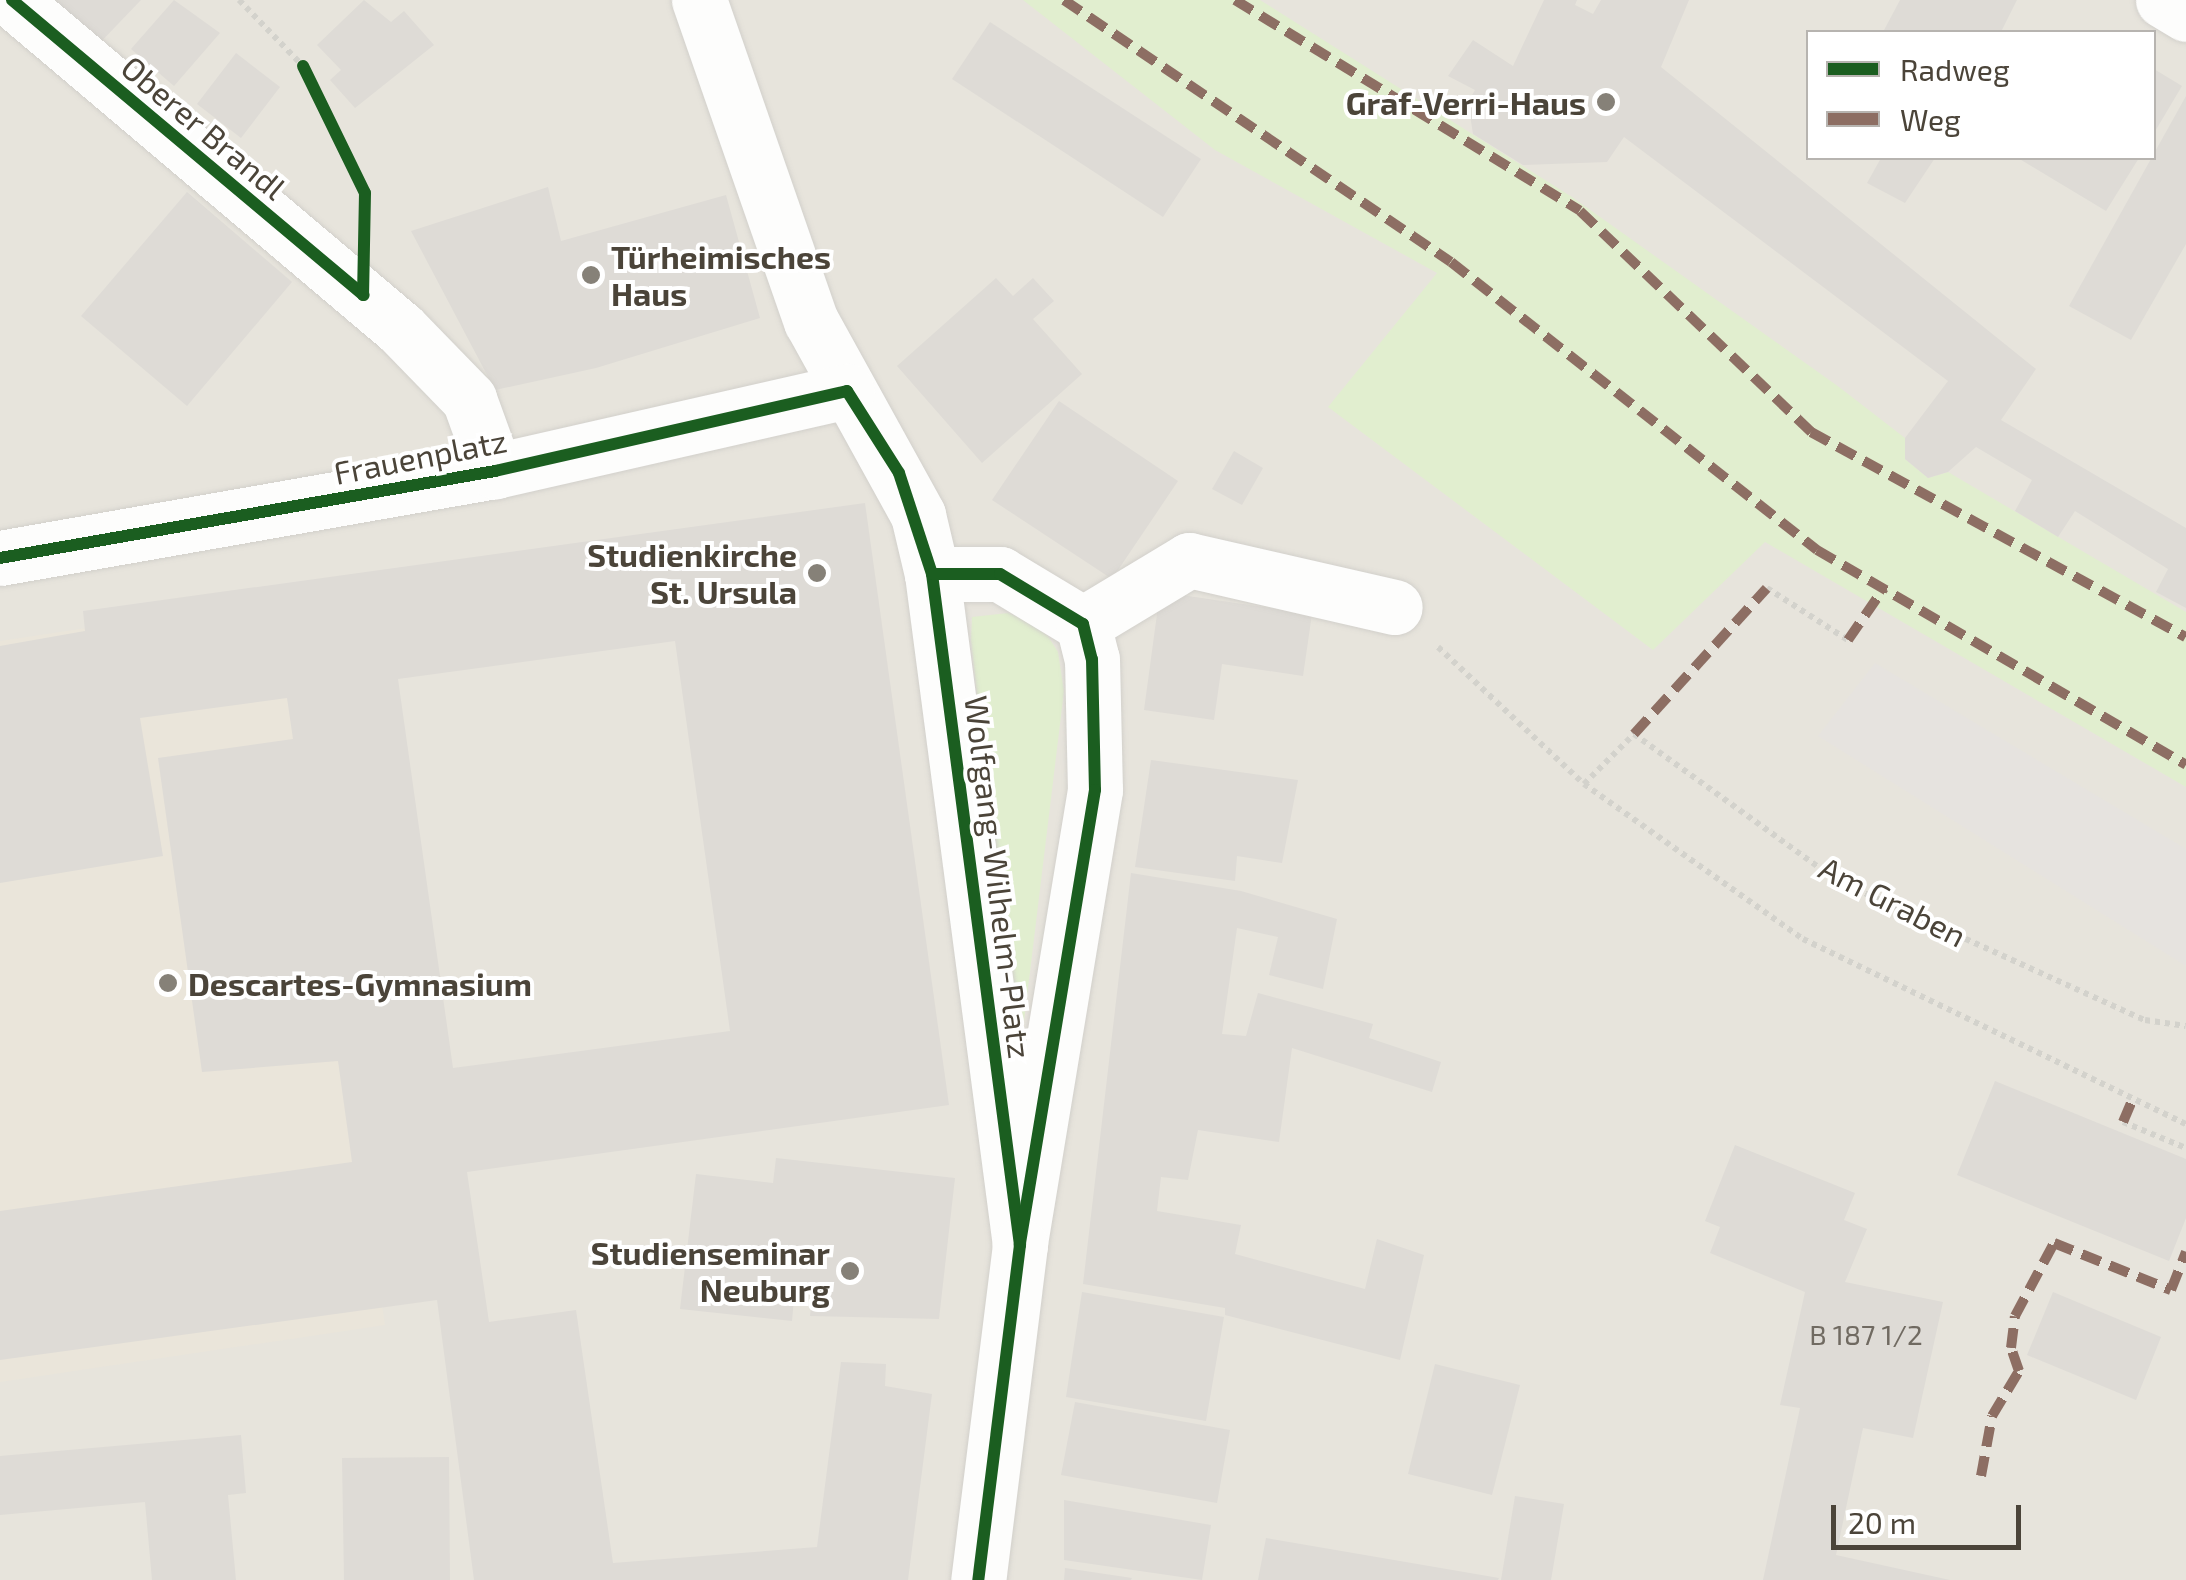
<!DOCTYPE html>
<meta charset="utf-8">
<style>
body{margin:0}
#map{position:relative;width:2186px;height:1580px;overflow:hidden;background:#f4f2ee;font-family:"Exo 2",sans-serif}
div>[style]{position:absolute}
.residential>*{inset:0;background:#e7e4dc}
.education>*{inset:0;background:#eae5da}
.green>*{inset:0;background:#e1eecf}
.parking>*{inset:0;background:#e6e3df}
.building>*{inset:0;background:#dedbd6}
.path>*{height:6px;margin-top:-3px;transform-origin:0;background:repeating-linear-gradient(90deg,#d3d2cc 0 5px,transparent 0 10px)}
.roads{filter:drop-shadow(0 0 2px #d2d0cb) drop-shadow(0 0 2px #d2d0cb)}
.minor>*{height:55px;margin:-27.5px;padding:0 27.5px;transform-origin:27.5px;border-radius:27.5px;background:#fdfdfc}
.quiet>*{height:10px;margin-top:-5px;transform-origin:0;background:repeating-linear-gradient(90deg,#8d6e63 0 20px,transparent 0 30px)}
.cycleway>*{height:12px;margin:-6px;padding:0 6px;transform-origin:6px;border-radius:6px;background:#1b5e20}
.dots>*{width:28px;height:28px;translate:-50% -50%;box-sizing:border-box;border:5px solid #fff;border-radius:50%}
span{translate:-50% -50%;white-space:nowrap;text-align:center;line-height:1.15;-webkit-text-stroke:8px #fff;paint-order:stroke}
.number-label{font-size:28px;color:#706a61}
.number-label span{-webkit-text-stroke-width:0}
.poi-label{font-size:32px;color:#4b4439;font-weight:700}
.right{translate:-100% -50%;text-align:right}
.left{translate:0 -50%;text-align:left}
.street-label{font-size:32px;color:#4b4439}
.legend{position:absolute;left:1806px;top:30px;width:350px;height:130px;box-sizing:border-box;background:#fff;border:2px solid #b7b4b0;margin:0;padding:12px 18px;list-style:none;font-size:30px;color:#4b4439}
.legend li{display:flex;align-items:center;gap:20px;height:50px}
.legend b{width:50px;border:2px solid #b7b4b0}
.scale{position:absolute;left:1831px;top:1505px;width:190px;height:45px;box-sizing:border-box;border:5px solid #4b4439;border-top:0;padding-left:12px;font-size:30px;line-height:35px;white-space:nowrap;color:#4b4439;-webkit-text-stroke:8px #fff;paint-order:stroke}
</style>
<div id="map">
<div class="residential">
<i style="clip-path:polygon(evenodd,0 0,2186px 0,2186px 1580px,0 1580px,0 0,1808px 32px,2154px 32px,2154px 158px,1808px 158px,1808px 32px)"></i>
</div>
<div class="education">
<i style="clip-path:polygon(279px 599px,385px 1325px,0 1382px,0 641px)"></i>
</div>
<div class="green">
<i style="clip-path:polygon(1023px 0,1260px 0,1572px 197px,1839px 387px,1905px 438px,1905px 459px,1928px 478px,1948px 472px,2186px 612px,2186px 787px,1765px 542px,1653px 650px,1328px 407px,1437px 273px,1215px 150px)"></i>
<i style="clip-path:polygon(1008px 613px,1042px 627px,1058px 652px,1064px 691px,1018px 1071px,971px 640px,972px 617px)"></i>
</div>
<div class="parking">
<i style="clip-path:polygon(1875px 663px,2186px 849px,2186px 966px,1818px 736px)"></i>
</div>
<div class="building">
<i style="clip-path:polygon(44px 0,141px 0,95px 48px)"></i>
<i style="clip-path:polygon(174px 0,220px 33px,174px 86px,131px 49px)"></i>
<i style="clip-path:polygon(364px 0,391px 22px,404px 11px,434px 45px,355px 108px,330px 80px,341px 70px,317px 45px)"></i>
<i style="clip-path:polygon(1544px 0,1577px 0,1575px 5px,1593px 14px,1601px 0,1689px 0,1661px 67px,2036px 369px,2001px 420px,2186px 528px,2186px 608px,2156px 592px,2168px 569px,2075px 511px,2058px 537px,2015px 511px,2032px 480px,1976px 447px,1948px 472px,1928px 478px,1905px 459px,1905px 438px,1948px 381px,1624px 137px,1607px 162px,1523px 165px,1473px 134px,1468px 102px,1475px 90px,1448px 76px,1473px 40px,1513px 66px)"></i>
<i style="clip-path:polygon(1900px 0,2017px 0,2001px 32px,1883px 32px)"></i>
<i style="clip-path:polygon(990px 22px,1201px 159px,1163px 217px,952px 79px)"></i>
<i style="clip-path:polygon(236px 53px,280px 87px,241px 138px,197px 104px)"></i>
<i style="clip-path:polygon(2154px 69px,2182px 86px,2154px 133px)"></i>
<i style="clip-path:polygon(2186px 96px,2186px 244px,2131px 340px,2069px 306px)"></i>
<i style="clip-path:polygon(1881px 158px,1935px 158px,1905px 203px,1867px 183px)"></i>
<i style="clip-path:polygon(2018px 158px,2139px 158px,2106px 211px)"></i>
<i style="clip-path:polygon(548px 187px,561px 241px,726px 195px,760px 318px,596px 368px,495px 390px,411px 231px)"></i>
<i style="clip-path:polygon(187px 192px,292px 282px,187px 406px,81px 316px)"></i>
<i style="clip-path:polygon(996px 278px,1013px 296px,1033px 278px,1054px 301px,1033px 319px,1082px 374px,982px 463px,897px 366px)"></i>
<i style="clip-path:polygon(1059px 401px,1178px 481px,1112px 579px,992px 500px)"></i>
<i style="clip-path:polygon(1234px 451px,1263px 468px,1242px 505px,1212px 489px)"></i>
<i style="clip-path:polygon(evenodd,865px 503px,949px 1105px,467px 1172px,489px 1322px,576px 1310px,613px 1563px,817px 1547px,841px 1362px,886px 1364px,885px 1386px,932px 1394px,908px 1580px,474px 1580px,437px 1300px,0 1360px,0 1211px,352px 1162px,338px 1061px,202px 1072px,158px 758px,293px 739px,287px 698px,140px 718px,163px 856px,0 883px,0 646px,85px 631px,83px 611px,865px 503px,675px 641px,730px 1031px,453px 1068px,398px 679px,675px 641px)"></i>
<i style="clip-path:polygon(1160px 592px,1312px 614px,1303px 676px,1222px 664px,1214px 720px,1144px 710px)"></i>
<i style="clip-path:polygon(1151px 760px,1298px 780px,1282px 863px,1237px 856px,1235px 881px,1135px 867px)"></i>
<i style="clip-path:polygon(1131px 873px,1241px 891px,1337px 919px,1323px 989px,1269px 975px,1278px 937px,1237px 928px,1222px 1034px,1246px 1036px,1258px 993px,1373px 1024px,1369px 1038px,1441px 1062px,1432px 1092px,1292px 1048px,1279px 1142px,1198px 1130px,1188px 1180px,1161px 1177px,1157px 1211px,1241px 1225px,1235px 1254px,1365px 1289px,1377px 1239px,1424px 1255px,1400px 1360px,1225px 1315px,1225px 1308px,1083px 1284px)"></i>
<i style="clip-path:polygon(1995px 1081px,2186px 1159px,2186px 1218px,2169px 1261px,1957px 1175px)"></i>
<i style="clip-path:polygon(1735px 1145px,1855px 1193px,1844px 1220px,1867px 1229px,1845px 1282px,1943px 1302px,1913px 1438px,1863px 1428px,1836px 1555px,1950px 1580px,1763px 1580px,1800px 1408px,1780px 1405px,1805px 1292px,1710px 1253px,1720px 1227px,1705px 1221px)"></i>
<i style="clip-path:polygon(776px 1158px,955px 1178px,939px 1319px,810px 1316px,813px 1290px,795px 1288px,792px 1321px,680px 1309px,696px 1174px,773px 1183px)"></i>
<i style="clip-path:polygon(1082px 1292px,1224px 1317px,1206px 1421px,1066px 1397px)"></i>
<i style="clip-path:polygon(2053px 1292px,2161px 1337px,2136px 1400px,2027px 1355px)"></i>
<i style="clip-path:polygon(1435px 1364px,1520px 1385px,1492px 1495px,1408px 1474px)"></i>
<i style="clip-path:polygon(1075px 1402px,1230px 1430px,1217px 1503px,1061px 1475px)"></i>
<i style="clip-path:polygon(241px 1435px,246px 1493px,228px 1495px,236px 1580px,152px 1580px,145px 1502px,0 1515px,0 1456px)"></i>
<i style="clip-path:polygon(449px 1457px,450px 1580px,344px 1580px,342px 1458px)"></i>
<i style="clip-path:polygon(1515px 1496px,1564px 1504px,1551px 1580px,1501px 1580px)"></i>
<i style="clip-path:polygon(1064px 1500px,1211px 1525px,1202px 1580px,1064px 1560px)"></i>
<i style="clip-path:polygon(1266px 1538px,1499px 1578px,1498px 1580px,1258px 1580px)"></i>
<i style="clip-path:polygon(1065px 1568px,1132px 1578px,1131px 1580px,1064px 1580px)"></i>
</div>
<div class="path">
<i style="left:239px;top:0;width:92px;rotate:45.9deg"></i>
<i style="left:1767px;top:588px;width:96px;rotate:32.7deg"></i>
<i style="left:1438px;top:647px;width:200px;rotate:43.2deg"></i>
<i style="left:1584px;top:784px;width:268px;rotate:35.3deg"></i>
<i style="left:1803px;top:939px;width:425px;rotate:25.8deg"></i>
<i style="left:1584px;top:784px;width:71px;rotate:-45deg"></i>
<i style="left:1634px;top:734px;width:251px;rotate:35.8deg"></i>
<i style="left:1838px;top:881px;width:337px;rotate:24.4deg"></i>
<i style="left:2145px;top:1020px;width:41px;rotate:8.3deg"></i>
<i style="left:2123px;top:1122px;width:68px;rotate:22.4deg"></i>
</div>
<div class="roads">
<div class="minor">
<i style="left:12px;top:0;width:509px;rotate:40.22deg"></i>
<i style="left:401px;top:329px;width:98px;rotate:45.8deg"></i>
<i style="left:469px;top:399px;width:77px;rotate:70.1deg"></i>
<i style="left:699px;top:0;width:340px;rotate:70.8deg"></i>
<i style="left:811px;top:321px;width:222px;rotate:61.1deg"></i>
<i style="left:918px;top:515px;width:61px;rotate:76.7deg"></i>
<i style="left:932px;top:574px;width:677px;rotate:82.53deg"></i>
<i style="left:2163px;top:0;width:27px;rotate:31deg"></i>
<i style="left:0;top:558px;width:503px;rotate:-9.97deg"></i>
<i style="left:495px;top:471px;width:361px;rotate:-12.8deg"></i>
<i style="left:932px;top:574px;width:68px"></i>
<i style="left:1000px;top:574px;width:97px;rotate:31.1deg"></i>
<i style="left:1083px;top:624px;width:36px;rotate:76deg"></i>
<i style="left:1092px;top:659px;width:131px;rotate:88.7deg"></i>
<i style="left:1095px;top:790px;width:461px;rotate:99.4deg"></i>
<i style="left:1020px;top:1245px;width:338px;rotate:97.1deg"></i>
<i style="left:1083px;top:624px;width:124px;rotate:-31.1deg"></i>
<i style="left:1189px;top:560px;width:211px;rotate:12.9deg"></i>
</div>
</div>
<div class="quiet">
<i style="left:1064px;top:0;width:467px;rotate:34.1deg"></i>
<i style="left:1451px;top:262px;width:466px;rotate:38.2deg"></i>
<i style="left:1817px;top:550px;width:427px;rotate:30.2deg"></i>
<i style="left:1235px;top:0;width:404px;rotate:31.4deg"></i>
<i style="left:1580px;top:211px;width:320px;rotate:43.7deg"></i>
<i style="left:1811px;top:432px;width:427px;rotate:28.7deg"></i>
<i style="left:1848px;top:640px;width:63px;rotate:-55.3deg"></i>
<i style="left:1634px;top:734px;width:197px;rotate:-47.7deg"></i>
<i style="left:2123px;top:1122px;width:23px;rotate:-67deg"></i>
<i style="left:1981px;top:1476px;width:61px;rotate:-79.6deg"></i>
<i style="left:1992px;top:1416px;width:52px;rotate:-59deg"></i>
<i style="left:2019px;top:1371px;width:24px;rotate:-109deg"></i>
<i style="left:2011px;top:1348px;width:32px;rotate:-83deg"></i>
<i style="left:2015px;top:1316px;width:83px;rotate:-61.9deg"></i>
<i style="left:2054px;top:1243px;width:126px;rotate:21.9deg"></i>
<i style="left:2171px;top:1290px;width:41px;rotate:-68.5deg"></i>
</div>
<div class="cycleway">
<i style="left:12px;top:0;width:459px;rotate:40deg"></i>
<i style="left:303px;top:66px;width:141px;rotate:64deg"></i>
<i style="left:365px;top:193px;width:102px;rotate:91.1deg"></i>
<i style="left:0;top:558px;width:503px;rotate:-9.97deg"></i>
<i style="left:495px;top:471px;width:361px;rotate:-12.8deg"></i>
<i style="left:847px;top:391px;width:97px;rotate:57.6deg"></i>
<i style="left:899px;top:473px;width:106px;rotate:71.9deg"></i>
<i style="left:932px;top:574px;width:677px;rotate:82.53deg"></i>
<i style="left:932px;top:574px;width:68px"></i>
<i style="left:1000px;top:574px;width:97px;rotate:31.1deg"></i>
<i style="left:1083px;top:624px;width:36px;rotate:76deg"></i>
<i style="left:1092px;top:659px;width:131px;rotate:88.7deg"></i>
<i style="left:1095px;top:790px;width:461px;rotate:99.4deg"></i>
<i style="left:1020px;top:1245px;width:338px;rotate:97.1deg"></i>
</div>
<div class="dots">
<i style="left:1606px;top:102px;background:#868178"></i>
<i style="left:591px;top:275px;background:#868178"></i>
<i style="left:817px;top:573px;background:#868178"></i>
<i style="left:168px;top:983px;background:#868178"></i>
<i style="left:850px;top:1271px;background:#868178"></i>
</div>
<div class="number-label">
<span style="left:1866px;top:1334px">B 187 1/2</span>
</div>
<div class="poi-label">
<span class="right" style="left:1586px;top:102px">Graf-Verri-Haus</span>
<span class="left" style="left:611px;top:275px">Türheimisches<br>Haus</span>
<span class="right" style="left:797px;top:573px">Studienkirche<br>St. Ursula</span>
<span class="left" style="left:188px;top:983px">Descartes-Gymnasium</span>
<span class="right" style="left:830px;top:1271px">Studienseminar<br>Neuburg</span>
</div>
<div class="street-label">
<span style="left:204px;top:127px;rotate:40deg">Oberer Brandl</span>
<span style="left:420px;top:456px;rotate:-11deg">Frauenplatz</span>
<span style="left:999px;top:877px;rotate:83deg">Wolfgang-Wilhelm-Platz</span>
<span style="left:1893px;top:901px;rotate:27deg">Am Graben</span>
</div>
<ul class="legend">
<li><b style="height:12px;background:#1b5e20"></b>Radweg</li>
<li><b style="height:12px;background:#8d6e63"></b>Weg</li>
</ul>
<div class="scale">20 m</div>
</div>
